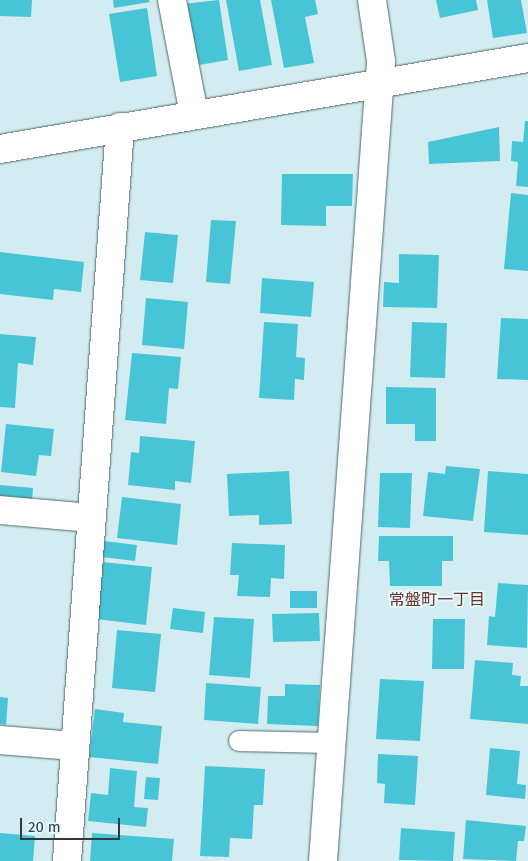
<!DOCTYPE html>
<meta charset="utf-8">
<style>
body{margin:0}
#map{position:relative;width:528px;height:861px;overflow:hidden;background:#d3ecf1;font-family:"Fira Sans","Noto Sans JP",sans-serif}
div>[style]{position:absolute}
.building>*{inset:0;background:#47c5d7}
.roads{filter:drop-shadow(0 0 1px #51686b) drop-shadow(0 0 1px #51686b)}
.lane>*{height:20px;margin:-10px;padding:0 10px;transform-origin:10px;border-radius:10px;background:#fff}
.street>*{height:28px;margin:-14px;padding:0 14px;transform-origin:14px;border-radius:14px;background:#fff}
span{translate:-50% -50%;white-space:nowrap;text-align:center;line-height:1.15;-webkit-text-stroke:4px #e0fafe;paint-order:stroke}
.neighbourhood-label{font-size:16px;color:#752f27}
.scale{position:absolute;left:20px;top:818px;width:100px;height:22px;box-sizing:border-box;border:2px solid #303a3b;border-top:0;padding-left:6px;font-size:15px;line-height:18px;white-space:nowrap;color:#303a3b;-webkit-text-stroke:4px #e0fafe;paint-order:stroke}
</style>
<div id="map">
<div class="building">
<i style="clip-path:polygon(0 0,32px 0,31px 17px,0 16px)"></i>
<i style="clip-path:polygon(113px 0,149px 0,150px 2px,114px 8px)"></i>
<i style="clip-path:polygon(219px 0,228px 60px,193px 66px,183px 4px)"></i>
<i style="clip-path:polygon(226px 0,260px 0,272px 65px,239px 71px)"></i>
<i style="clip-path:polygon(271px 0,315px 0,318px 14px,305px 17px,314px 63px,284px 68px)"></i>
<i style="clip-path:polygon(436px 0,476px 0,478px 10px,440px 18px)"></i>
<i style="clip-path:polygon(487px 0,521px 0,527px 33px,493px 38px)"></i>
<i style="clip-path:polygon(147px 8px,157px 76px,120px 82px,109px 14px)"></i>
<i style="clip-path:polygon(525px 121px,528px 121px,528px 187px,516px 186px,518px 162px,511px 161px,512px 141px,523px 142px)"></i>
<i style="clip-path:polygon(499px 127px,500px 161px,429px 164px,428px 142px)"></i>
<i style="clip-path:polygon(282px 174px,353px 174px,352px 206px,326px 206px,326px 226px,281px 225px)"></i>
<i style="clip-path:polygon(511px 193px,528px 195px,528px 271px,504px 269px)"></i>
<i style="clip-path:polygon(211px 220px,236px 221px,230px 284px,206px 282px)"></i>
<i style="clip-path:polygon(145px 232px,178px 235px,173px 283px,140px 280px)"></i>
<i style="clip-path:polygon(0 252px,84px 262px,81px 292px,54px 289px,53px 300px,0 294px)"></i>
<i style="clip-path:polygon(399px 254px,439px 255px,437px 308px,383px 307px,384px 282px,399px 283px)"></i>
<i style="clip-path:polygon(262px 278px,314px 282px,311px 317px,260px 313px)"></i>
<i style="clip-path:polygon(146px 298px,188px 302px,184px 349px,142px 345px)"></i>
<i style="clip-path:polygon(501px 318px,528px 319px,528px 380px,497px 379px)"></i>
<i style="clip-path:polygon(264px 322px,298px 324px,296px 357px,305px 358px,304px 380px,295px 379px,294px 400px,259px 398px)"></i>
<i style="clip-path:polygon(412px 322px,447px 323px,445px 378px,410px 377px)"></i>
<i style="clip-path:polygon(0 334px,36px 337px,33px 365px,18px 363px,15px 408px,0 407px)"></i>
<i style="clip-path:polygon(132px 353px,181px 357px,178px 389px,169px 388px,166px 424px,125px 420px)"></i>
<i style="clip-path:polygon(386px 387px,436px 388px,436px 441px,415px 441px,415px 424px,386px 424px)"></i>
<i style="clip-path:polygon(6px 424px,54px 429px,51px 456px,39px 455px,36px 476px,1px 472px)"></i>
<i style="clip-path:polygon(140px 436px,195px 441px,191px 483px,175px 481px,175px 490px,128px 485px,131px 452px,139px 453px)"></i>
<i style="clip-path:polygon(446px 466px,480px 469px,473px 521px,423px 516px,428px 472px,445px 474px)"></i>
<i style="clip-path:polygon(289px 471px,292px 524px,259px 525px,259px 515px,229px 516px,227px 474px)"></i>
<i style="clip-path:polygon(488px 471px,528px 474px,528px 535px,484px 532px)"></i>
<i style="clip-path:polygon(380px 473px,412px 473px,410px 528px,378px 527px)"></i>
<i style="clip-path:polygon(0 485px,33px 488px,32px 501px,0 499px)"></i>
<i style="clip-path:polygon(122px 497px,181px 504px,177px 545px,117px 538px)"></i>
<i style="clip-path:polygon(379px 536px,453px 536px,453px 561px,442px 561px,442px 586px,390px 586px,389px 561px,378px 561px)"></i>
<i style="clip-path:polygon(104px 541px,137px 545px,135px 561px,102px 557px)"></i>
<i style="clip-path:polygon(232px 543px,285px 545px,284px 579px,271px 578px,270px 597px,237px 596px,239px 575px,230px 575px)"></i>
<i style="clip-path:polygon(102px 562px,152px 567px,146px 625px,96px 619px)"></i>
<i style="clip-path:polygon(498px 583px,528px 585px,527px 648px,487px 645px,489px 616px,495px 617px)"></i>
<i style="clip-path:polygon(290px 591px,317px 591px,317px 608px,290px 608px)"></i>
<i style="clip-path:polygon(173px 608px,205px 612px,203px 633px,170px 629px)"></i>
<i style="clip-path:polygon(319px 613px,320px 641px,273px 642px,272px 614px)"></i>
<i style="clip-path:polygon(214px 617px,254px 619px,250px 678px,209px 675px)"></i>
<i style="clip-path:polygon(433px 619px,465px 619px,464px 669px,432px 669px)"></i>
<i style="clip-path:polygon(117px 630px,161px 634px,155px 692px,112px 688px)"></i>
<i style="clip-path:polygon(475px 660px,513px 663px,512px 675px,521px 676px,520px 686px,528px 686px,528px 724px,470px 719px)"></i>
<i style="clip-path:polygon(380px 679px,424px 681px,420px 741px,376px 739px)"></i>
<i style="clip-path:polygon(206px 683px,261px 687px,258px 724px,204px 720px)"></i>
<i style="clip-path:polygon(285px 684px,320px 685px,318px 726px,267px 724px,268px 696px,285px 696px)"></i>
<i style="clip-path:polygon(0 697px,8px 698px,6px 725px,0 724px)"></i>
<i style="clip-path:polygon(95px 709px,124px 713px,123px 722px,162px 726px,158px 764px,89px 757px)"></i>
<i style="clip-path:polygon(490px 748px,520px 751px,517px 784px,526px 785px,525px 799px,486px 795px)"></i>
<i style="clip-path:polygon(378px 754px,418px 756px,415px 805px,384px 803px,385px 784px,377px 783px)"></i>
<i style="clip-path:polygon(205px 766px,265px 769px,263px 805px,254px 805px,252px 839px,230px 838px,229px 857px,200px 856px)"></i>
<i style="clip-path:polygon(110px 768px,137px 771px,134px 807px,148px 808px,146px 827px,88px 821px,91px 793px,108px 795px)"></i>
<i style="clip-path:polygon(146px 777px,160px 778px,158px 800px,144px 799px)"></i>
<i style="clip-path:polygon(466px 820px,526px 826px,524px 841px,518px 841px,516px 861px,463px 859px)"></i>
<i style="clip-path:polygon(401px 828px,455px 832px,453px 861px,399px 860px)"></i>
<i style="clip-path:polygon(0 833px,35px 836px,33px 861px,0 861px)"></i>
<i style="clip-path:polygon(92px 833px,174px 839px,172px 861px,90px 861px)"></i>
</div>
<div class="roads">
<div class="lane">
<i style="left:239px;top:741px;width:92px;rotate:1.2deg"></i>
</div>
<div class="street">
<i style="left:172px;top:0;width:116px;rotate:79.1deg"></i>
<i style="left:0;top:149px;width:536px;rotate:-9.78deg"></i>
<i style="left:0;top:510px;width:92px;rotate:5deg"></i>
<i style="left:0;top:740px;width:74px;rotate:4.6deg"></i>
<i style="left:67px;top:861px;width:736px;rotate:-85.87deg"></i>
<i style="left:323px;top:861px;width:802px;rotate:-85.85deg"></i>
<i style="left:381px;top:61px;width:62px;rotate:-98.4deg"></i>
</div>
</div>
<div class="neighbourhood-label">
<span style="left:437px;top:600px">常盤町一丁目</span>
</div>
<div class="scale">20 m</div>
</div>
